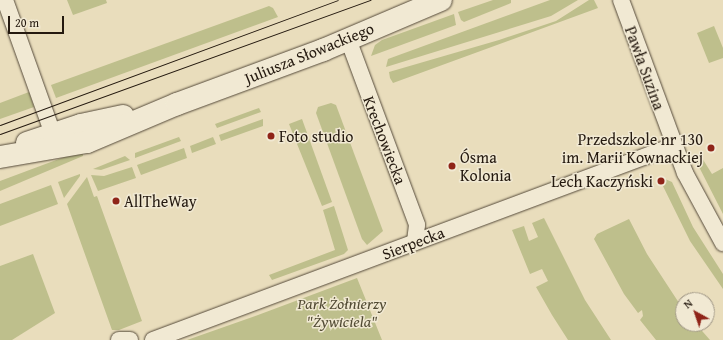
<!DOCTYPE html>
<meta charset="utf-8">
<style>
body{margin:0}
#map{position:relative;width:723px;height:340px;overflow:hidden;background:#e9ddbc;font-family:"Gentium Book Plus",serif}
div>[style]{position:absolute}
.green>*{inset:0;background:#bebf8c}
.roads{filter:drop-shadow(0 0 1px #554a3a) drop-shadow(0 0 1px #554a3a)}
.minor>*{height:16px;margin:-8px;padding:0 8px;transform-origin:8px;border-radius:8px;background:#f1e9d3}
.secondary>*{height:22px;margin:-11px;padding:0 11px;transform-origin:11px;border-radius:11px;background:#f1e9d3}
.tram>*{height:1px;margin:-0.5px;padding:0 0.5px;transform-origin:0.5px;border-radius:0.5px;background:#24190f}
.dots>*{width:11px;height:11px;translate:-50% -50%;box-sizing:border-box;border:2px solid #f1e9d3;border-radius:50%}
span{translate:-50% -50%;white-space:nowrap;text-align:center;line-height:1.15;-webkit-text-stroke:3px #f1e9d3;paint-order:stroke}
.street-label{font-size:16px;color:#24190f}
.poi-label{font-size:16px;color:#24190f}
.left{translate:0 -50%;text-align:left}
.right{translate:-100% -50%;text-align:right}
.park-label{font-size:16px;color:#524b34;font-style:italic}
.north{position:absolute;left:675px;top:292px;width:40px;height:40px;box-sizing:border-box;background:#f1e9d3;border:1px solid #9f9685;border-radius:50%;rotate:320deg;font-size:11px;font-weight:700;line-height:16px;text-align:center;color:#24190f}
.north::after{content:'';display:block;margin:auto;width:14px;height:18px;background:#8f2418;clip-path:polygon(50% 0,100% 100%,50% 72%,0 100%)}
.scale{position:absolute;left:8px;top:16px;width:56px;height:18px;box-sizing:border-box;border:2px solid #24190f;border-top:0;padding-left:5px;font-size:12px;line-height:14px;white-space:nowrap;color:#24190f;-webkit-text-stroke:3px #f1e9d3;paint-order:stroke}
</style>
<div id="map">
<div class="green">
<i style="clip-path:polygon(67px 0,106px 0,107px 3px,73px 15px)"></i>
<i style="clip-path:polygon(493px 0,511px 0,511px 3px,464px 22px,461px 20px,458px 12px)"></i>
<i style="clip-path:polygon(550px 0,578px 0,551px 16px,386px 67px,388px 59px)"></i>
<i style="clip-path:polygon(589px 0,594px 0,598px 8px,393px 83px,390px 78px,389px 72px,499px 40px,556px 21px)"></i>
<i style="clip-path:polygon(269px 6px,273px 8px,278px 17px,56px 98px,51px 85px)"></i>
<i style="clip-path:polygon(454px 14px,456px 25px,371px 56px,375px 45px,382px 40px)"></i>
<i style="clip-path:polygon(714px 26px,723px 48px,723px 58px,709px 63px,697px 33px)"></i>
<i style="clip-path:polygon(29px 92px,34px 107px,0 119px,0 103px)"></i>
<i style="clip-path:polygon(331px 103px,336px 105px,383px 231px,367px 245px,362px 239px,316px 113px,318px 107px)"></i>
<i style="clip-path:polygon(259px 108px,261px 112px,217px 128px,215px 124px)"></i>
<i style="clip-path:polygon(263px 119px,263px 126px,221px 141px,219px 135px)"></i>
<i style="clip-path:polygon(302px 119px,332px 202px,322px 206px,289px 124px)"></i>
<i style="clip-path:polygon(179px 137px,181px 141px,135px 158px,135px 153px)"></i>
<i style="clip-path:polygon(213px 137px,216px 144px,192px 153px,190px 146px)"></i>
<i style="clip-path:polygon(184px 148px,187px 158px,141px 175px,137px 165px)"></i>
<i style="clip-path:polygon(83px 150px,83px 156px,0 191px,0 181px)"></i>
<i style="clip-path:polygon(125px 156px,130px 160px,101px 170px,93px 169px)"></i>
<i style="clip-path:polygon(702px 158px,712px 174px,723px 168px,723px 214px,696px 161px)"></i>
<i style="clip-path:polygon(132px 167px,136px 178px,98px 191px,91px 175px,104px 176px)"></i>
<i style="clip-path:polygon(80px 174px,80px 176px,64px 198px,58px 182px)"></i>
<i style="clip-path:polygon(658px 176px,672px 182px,693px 227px,723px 274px,723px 289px,690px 241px)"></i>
<i style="clip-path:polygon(87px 177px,94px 197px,97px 196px,142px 321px,119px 330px,112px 330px,67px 204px)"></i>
<i style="clip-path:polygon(51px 185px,58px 204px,0 226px,0 204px)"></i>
<i style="clip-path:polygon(334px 206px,348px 250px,344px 254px,272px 280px,269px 275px,335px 250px,323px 210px)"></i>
<i style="clip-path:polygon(544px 218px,585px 300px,611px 340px,568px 340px,552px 315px,536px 287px,548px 281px,542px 269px,530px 274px,512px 230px,524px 226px,529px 241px,538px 237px,532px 223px)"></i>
<i style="clip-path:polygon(629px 219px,647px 254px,681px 306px,676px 308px,676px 315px,683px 312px,683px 324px,696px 324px,710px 340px,656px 340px,640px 320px,643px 316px,642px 310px,638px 313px,624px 294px,594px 239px,597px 234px)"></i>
<i style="clip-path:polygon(33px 254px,55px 313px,12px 340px,0 340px,0 266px)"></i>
<i style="clip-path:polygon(357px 278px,382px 340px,187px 340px,258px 315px)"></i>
</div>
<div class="roads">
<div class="minor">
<i style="left:5px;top:0;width:142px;rotate:70.3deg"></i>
<i style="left:621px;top:0;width:184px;rotate:69.7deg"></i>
<i style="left:685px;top:173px;width:80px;rotate:61.5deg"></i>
<i style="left:348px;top:39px;width:198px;rotate:69.6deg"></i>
<i style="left:417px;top:225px;width:17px;rotate:97deg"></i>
<i style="left:119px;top:340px;width:11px"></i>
<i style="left:153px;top:340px;width:555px;rotate:-20.46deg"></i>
</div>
<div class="secondary">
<i style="left:27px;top:143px;width:57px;rotate:-18.4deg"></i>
<i style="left:81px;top:125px;width:43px;rotate:-12.1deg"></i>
<i style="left:0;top:157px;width:88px;rotate:-9.8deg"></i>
<i style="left:87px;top:142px;width:98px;rotate:-22.9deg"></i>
<i style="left:177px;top:104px;width:156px;rotate:-20.3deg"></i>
<i style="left:323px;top:50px;width:128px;rotate:-23deg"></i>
</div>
</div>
<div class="tram">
<i style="left:0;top:125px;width:360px;rotate:-20.3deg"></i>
<i style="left:0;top:134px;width:394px;rotate:-19.9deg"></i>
</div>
<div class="dots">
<i style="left:271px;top:136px;background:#8f2418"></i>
<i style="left:711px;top:148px;background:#8f2418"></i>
<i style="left:452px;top:166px;background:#8f2418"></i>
<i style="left:661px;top:181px;background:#8f2418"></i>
<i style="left:116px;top:201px;background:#8f2418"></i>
</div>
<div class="street-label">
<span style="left:309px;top:53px;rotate:-22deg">Juliusza Słowackiego</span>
<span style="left:645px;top:68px;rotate:70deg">Pawła Suzina</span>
<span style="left:385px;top:140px;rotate:69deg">Krechowiecka</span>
<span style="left:413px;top:243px;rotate:-21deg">Sierpecka</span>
</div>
<div class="poi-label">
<span class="left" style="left:279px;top:136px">Foto studio</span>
<span class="right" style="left:703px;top:148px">Przedszkole nr 130<br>im. Marii Kownackiej</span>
<span class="left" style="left:460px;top:166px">Ósma<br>Kolonia</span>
<span class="right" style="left:653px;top:181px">Lech Kaczyński</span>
<span class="left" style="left:124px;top:201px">AllTheWay</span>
</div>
<div class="park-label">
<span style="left:342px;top:312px">Park Żołnierzy<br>"Żywiciela"</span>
</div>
<div class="north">N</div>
<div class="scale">20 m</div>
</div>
